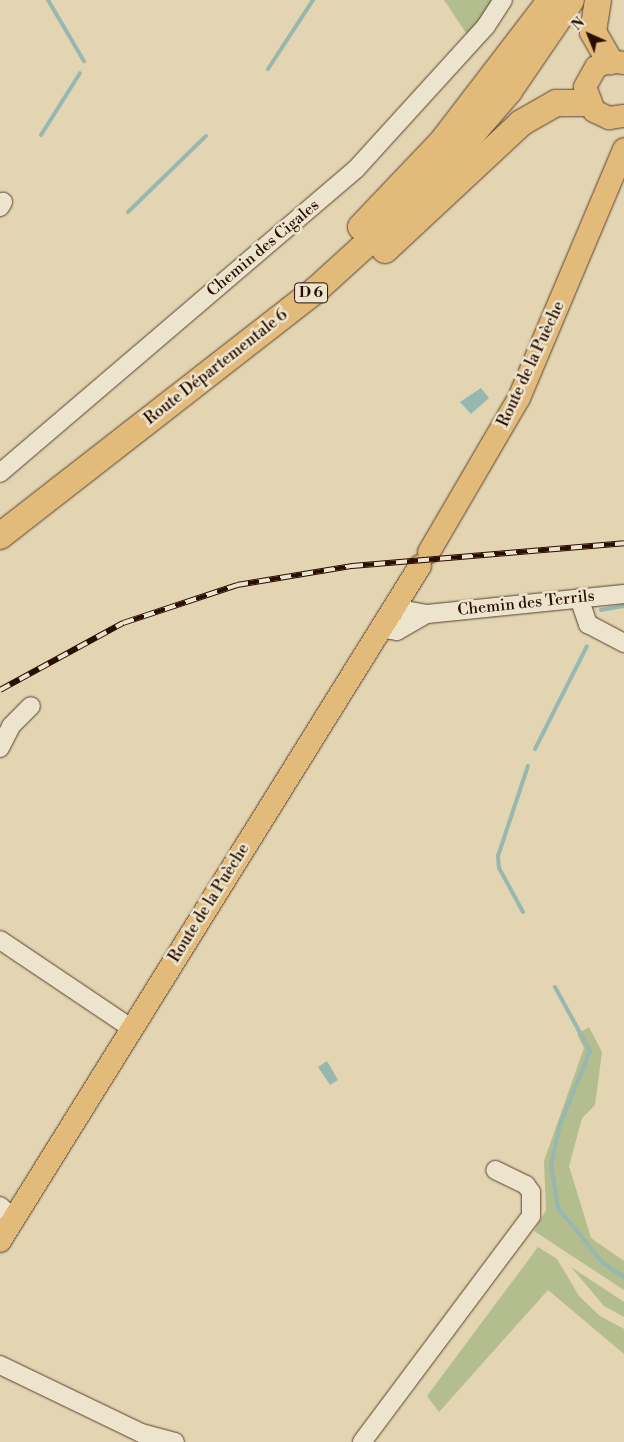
<!DOCTYPE html>
<meta charset="utf-8">
<style>
body{margin:0}
#map{position:relative;width:624px;height:1442px;overflow:hidden;background:#e3d5b2;font-family:"Libre Bodoni",serif}
div>[style]{position:absolute}
.green>*{inset:0;background:#b3bd8d}
.water>*{inset:0;background:#96b8b1}
.stream>*{height:4px;margin:-2px;padding:0 2px;transform-origin:2px;border-radius:2px;background:#96b8b1}
.roads{filter:drop-shadow(0 0 1px #59402e) drop-shadow(0 0 1px #59402e)}
.minor>*{height:18px;margin:-9px;padding:0 9px;transform-origin:9px;border-radius:9px;background:#ede4cd}
.major>*{height:22px;margin:-11px;padding:0 11px;transform-origin:11px;border-radius:11px;background:#e2ba79}
.highway>*{height:26px;margin:-13px;padding:0 13px;transform-origin:13px;border-radius:13px;background:#e2ba79}
.rail>*{height:5.5px;margin-top:-2.75px;transform-origin:0;background:repeating-linear-gradient(90deg,#ede4cd 0 11px,#2b0e02 0 22px);box-sizing:border-box;border-block:1px solid #2b0e02}
span{translate:-50% -50%;white-space:nowrap;text-align:center;line-height:1.15;-webkit-text-stroke:5px #ede4cd;paint-order:stroke}
.shield-label span{padding:1px 4px;background:#ede4cd;border:1px solid;border-radius:4px;-webkit-text-stroke-width:0}
.shield-label{font-size:15px;color:#2b0e02;font-weight:700}
.street-label{font-size:16px;color:#2b0e02}
.north{position:absolute;left:564px;top:10px;width:50px;height:50px;-webkit-text-stroke:4px #ede4cd;paint-order:stroke;rotate:316deg;font-size:14px;font-weight:700;line-height:20px;text-align:center;color:#2b0e02}
.north::after{content:'';display:block;margin:auto;width:18px;height:22px;background:#2b0e02;clip-path:polygon(50% 0,100% 100%,50% 72%,0 100%)}
</style>
<div id="map">
<div class="green">
<i style="clip-path:polygon(444px 0,499px 0,468px 36px)"></i>
<i style="clip-path:polygon(589px 1027px,602px 1052px,595px 1105px,582px 1118px,569px 1166px,591px 1238px,624px 1261px,624px 1290px,534px 1231px,546px 1210px,544px 1161px,584px 1048px,577px 1034px)"></i>
<i style="clip-path:polygon(538px 1247px,557px 1259px,579px 1296px,600px 1316px,624px 1329px,624px 1354px,548px 1290px,439px 1412px,427px 1396px)"></i>
<i style="clip-path:polygon(571px 1267px,624px 1302px,624px 1317px,604px 1306px)"></i>
</div>
<div class="water">
<i style="clip-path:polygon(481px 388px,489px 398px,471px 414px,460px 402px)"></i>
<i style="clip-path:polygon(327px 1061px,338px 1080px,330px 1085px,318px 1067px)"></i>
</div>
<div class="stream">
<i style="left:48px;top:0;width:71px;rotate:59.5deg"></i>
<i style="left:268px;top:69px;width:82px;rotate:-56.9deg"></i>
<i style="left:41px;top:135px;width:73px;rotate:-57.8deg"></i>
<i style="left:128px;top:212px;width:109px;rotate:-44.3deg"></i>
<i style="left:601px;top:610px;width:23px;rotate:-10deg"></i>
<i style="left:535px;top:749px;width:115px;rotate:-63.2deg"></i>
<i style="left:523px;top:912px;width:50px;rotate:-118.6deg"></i>
<i style="left:499px;top:868px;width:12px;rotate:-95deg"></i>
<i style="left:498px;top:856px;width:95px;rotate:-71.6deg"></i>
<i style="left:555px;top:987px;width:73px;rotate:61.3deg"></i>
<i style="left:590px;top:1051px;width:80px;rotate:112.1deg"></i>
<i style="left:560px;top:1125px;width:40px;rotate:103deg"></i>
<i style="left:551px;top:1164px;width:45px;rotate:81deg"></i>
<i style="left:558px;top:1208px;width:71px;rotate:50.7deg"></i>
<i style="left:603px;top:1263px;width:25px;rotate:34deg"></i>
</div>
<div class="roads">
<div class="minor">
<i style="left:0;top:207px;width:6px;rotate:-59deg"></i>
<i style="left:0;top:473px;width:468px;rotate:-40.5deg"></i>
<i style="left:356px;top:169px;width:193px;rotate:-47.7deg"></i>
<i style="left:486px;top:26px;width:31px;rotate:-57deg"></i>
<i style="left:579px;top:598px;width:28px;rotate:71deg"></i>
<i style="left:588px;top:624px;width:41px;rotate:27.8deg"></i>
<i style="left:427px;top:614px;width:198px;rotate:-5.8deg"></i>
<i style="left:379px;top:628px;width:18px;rotate:9deg"></i>
<i style="left:397px;top:631px;width:34px;rotate:-30deg"></i>
<i style="left:427px;top:614px;width:35px;rotate:-170deg"></i>
<i style="left:0;top:748px;width:25px;rotate:-63deg"></i>
<i style="left:11px;top:726px;width:28px;rotate:-45deg"></i>
<i style="left:0;top:940px;width:158px;rotate:33.9deg"></i>
<i style="left:0;top:1206px;width:19px;rotate:43deg"></i>
<i style="left:0;top:1365px;width:157px;rotate:25.7deg"></i>
<i style="left:141px;top:1433px;width:35px;rotate:15deg"></i>
<i style="left:362px;top:1442px;width:282px;rotate:-53.2deg"></i>
<i style="left:531px;top:1216px;width:24px;rotate:-90deg"></i>
<i style="left:531px;top:1192px;width:9px;rotate:-126deg"></i>
<i style="left:526px;top:1185px;width:34px;rotate:-154deg"></i>
</div>
<div class="major">
<i style="left:624px;top:63px;width:14px;rotate:-172deg"></i>
<i style="left:610px;top:61px;width:15px;rotate:157deg"></i>
<i style="left:596px;top:67px;width:23px;rotate:119deg"></i>
<i style="left:585px;top:87px;width:26px;rotate:69deg"></i>
<i style="left:594px;top:111px;width:17px;rotate:25deg"></i>
<i style="left:609px;top:118px;width:15px;rotate:-8deg"></i>
<i style="left:429px;top:552px;width:178px;rotate:-59.7deg"></i>
<i style="left:519px;top:398px;width:270px;rotate:-67.1deg"></i>
<i style="left:0;top:1241px;width:795px;rotate:-58.11deg"></i>
</div>
<div class="highway">
<i style="left:598px;top:0;width:32px;rotate:99deg"></i>
<i style="left:593px;top:32px;width:34px;rotate:60deg"></i>
<i style="left:361px;top:227px;width:117px;rotate:-46.4deg"></i>
<i style="left:442px;top:142px;width:179px;rotate:-52.5deg"></i>
<i style="left:385px;top:250px;width:186px;rotate:-43deg"></i>
<i style="left:521px;top:123px;width:40px;rotate:-29.7deg"></i>
<i style="left:556px;top:103px;width:32px"></i>
<i style="left:0;top:536px;width:402px;rotate:-37.9deg"></i>
<i style="left:317px;top:289px;width:135px;rotate:-42.3deg"></i>
<i style="left:417px;top:198px;width:141px;rotate:-49.3deg"></i>
<i style="left:509px;top:91px;width:110px;rotate:-55.7deg"></i>
</div>
</div>
<div class="rail">
<i style="left:0;top:690px;width:140px;rotate:-28.6deg"></i>
<i style="left:123px;top:623px;width:120px;rotate:-18.4deg"></i>
<i style="left:237px;top:585px;width:117px;rotate:-9.4deg"></i>
<i style="left:352px;top:566px;width:273px;rotate:-4.8deg"></i>
</div>
<div class="shield-label">
<span style="left:311px;top:293px">D 6</span>
</div>
<div class="street-label">
<span style="left:263px;top:248px;rotate:-40deg">Chemin des Cigales</span>
<span style="left:531px;top:364px;rotate:-65deg">Route de la Puèche</span>
<span style="left:216px;top:367px;rotate:-38deg">Route Départementale 6</span>
<span style="left:526px;top:603px;rotate:-6deg">Chemin des Terrils</span>
<span style="left:209px;top:903px;rotate:-58deg">Route de la Puèche</span>
</div>
<div class="north">N</div>
</div>
